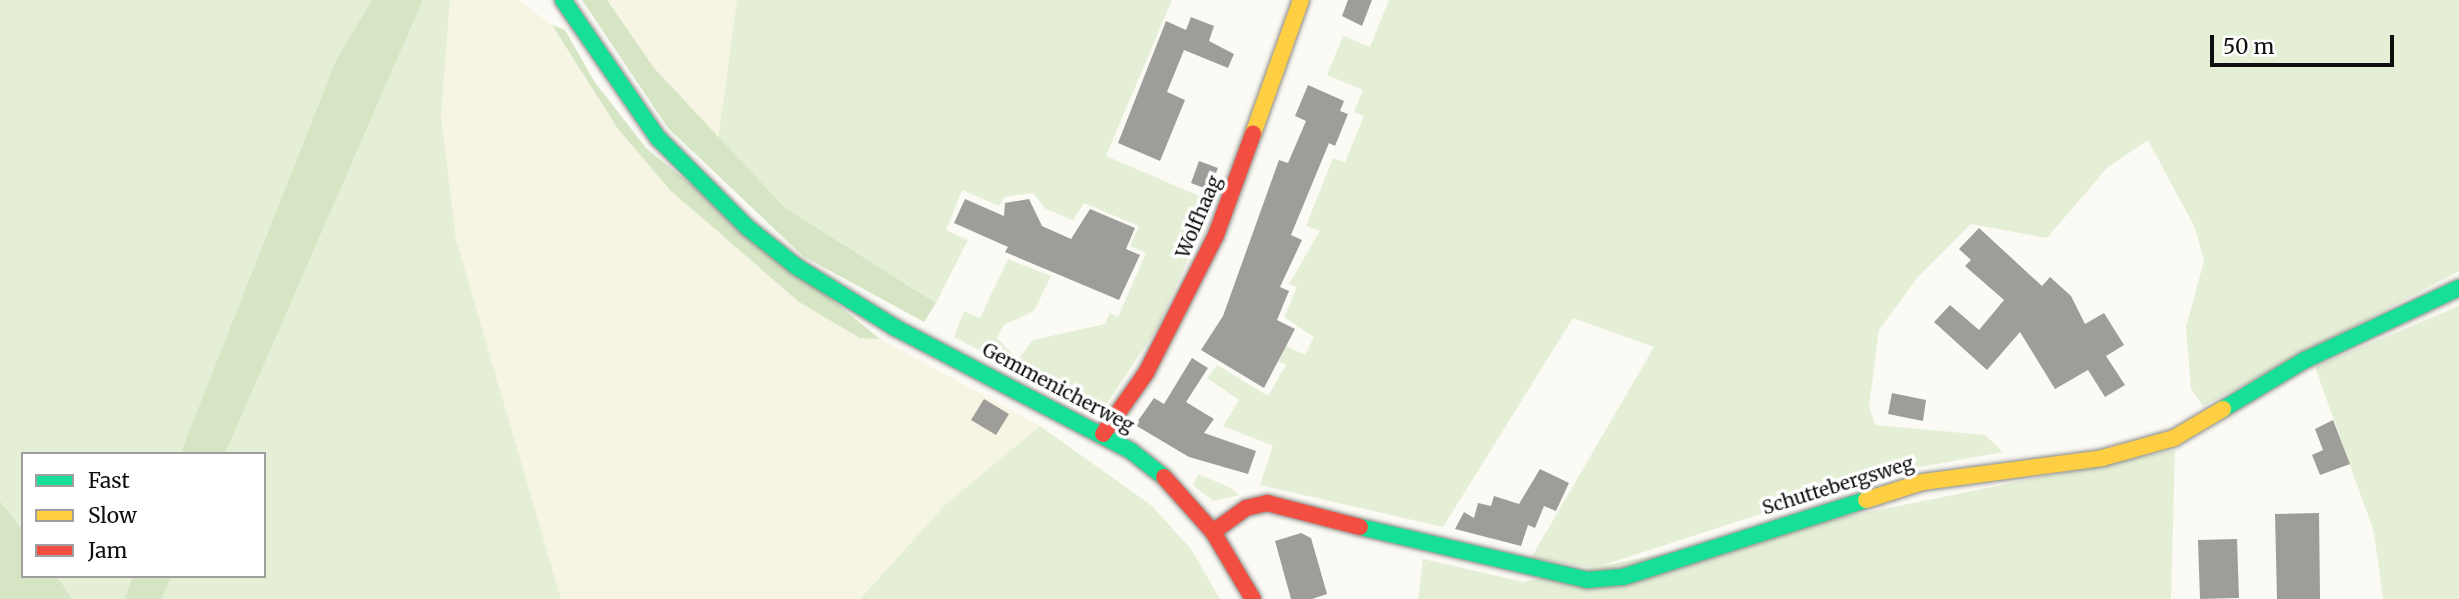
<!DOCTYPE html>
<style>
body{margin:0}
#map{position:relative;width:2459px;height:599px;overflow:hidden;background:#fbfaf4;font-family:Merriweather,serif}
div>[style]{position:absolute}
.farmland>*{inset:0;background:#f6f4e2}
.green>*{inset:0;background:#e5efd6}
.forest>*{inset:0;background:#d6e6c5}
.building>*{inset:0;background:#9f9d99}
.roads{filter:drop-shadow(0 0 2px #8b8b88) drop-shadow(0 0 2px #8b8b88)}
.fast>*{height:16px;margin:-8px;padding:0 8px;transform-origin:8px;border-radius:8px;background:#16e098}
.slow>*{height:16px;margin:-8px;padding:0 8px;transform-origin:8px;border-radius:8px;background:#ffcf43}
.jam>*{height:16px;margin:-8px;padding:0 8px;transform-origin:8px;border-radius:8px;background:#f24e42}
span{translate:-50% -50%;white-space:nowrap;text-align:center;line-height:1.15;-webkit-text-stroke:7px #fff;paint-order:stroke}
.street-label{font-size:19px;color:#0e0e0e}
.legend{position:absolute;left:21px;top:452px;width:245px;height:126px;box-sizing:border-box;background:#fff;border:2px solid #9f9f9f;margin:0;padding:9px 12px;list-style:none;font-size:21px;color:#0e0e0e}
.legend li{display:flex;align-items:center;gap:14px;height:35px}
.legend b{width:35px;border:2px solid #9f9f9f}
.scale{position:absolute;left:2210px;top:35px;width:184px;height:32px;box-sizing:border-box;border:4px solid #0e0e0e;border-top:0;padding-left:9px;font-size:21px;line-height:24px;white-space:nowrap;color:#0e0e0e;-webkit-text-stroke:5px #fff;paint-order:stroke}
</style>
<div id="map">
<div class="farmland">
<i style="clip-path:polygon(450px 0,518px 0,552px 25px,618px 129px,670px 190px,799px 302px,880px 339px,1040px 426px,945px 505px,860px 599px,561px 599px,456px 239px,441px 117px)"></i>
<i style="clip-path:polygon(607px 0,737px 0,718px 140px,654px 68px)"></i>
</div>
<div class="green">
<i style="clip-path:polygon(0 0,372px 0,336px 60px,180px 454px,23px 454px,23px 530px,0 501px)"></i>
<i style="clip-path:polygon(423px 0,450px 0,441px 117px,456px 239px,561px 599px,162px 599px,172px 576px,264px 576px,264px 454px,225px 454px)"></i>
<i style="clip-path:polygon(737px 0,1172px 0,1106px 156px,1213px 202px,1158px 327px,1107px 403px,1089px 407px,954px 337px,964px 311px,980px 318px,1008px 259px,1051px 276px,1034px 311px,1004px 325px,997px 338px,1018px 360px,1033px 340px,1105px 324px,1110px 313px,1118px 317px,1146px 253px,1130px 246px,1139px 226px,1084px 203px,1073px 220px,1046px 209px,1033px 193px,1004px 197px,999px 206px,962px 190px,946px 230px,968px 240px,936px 303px,784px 207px,718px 140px)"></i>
<i style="clip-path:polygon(1389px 0,2459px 0,2459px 271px,2203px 406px,2191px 389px,2186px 327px,2204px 261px,2195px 228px,2148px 140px,2107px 168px,2047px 238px,1971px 224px,1917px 278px,1879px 330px,1869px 406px,1875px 425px,1985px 435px,2003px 452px,1887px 473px,1594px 568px,1531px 558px,1654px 347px,1573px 318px,1443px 527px,1260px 485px,1273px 446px,1223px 426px,1239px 400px,1207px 378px,1217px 365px,1268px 396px,1286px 365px,1255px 349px,1262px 334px,1305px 355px,1314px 337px,1284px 317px,1297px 287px,1289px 284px,1320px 231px,1306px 226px,1333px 158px,1345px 162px,1364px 116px,1354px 112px,1363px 90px,1327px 75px,1343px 36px,1370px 47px)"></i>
<i style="clip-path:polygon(2459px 306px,2459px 599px,2383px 599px,2374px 532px,2315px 367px)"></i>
<i style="clip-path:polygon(1040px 426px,1151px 505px,1191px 549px,1220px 599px,860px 599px,945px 505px)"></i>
<i style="clip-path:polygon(2175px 450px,2171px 599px,1418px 599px,1423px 559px,1523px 582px)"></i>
<i style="clip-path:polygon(1198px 474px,1229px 487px,1240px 495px,1213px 501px,1193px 485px)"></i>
<i style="clip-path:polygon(57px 576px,133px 576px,124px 599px,72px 599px)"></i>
</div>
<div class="forest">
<i style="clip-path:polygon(372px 0,423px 0,225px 454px,180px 454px,336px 60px)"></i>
<i style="clip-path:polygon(582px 0,607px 0,654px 68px,784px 207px,936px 303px,924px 322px,803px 256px,668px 128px)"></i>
<i style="clip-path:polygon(552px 25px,565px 30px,594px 81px,646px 148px,880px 339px,860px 338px,799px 302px,670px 190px,618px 129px)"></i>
<i style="clip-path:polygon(0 501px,23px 530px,23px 576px,57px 576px,72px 599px,0 599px)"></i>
<i style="clip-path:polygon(133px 576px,172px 576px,162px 599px,124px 599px)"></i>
</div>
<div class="building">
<i style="clip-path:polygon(1348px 0,1372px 0,1362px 26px,1342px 16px)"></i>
<i style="clip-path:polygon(1191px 17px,1214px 26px,1209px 41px,1234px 54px,1228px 68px,1184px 50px,1167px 92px,1185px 100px,1160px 161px,1118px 143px,1166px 21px,1186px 30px)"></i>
<i style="clip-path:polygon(1308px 85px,1344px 101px,1340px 111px,1348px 114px,1335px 146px,1329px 143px,1291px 235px,1302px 240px,1280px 287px,1289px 291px,1277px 320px,1295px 329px,1264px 388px,1201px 350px,1223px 316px,1279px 160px,1288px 163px,1306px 121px,1295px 116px)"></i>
<i style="clip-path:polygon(1199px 161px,1218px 168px,1209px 190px,1191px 183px)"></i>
<i style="clip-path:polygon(965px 199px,1004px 216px,1005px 203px,1029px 199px,1042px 226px,1071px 239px,1090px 209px,1135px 228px,1126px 249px,1140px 255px,1119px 300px,1005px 252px,1008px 247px,954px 223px)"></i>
<i style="clip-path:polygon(1979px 228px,2042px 286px,2050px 277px,2071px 296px,2085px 324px,2104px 313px,2124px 345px,2106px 356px,2125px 385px,2105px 397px,2088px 370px,2055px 389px,2020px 332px,1987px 370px,1934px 322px,1950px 305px,1979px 330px,2004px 300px,1965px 266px,1971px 260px,1959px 249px)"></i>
<i style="clip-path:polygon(1192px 358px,1208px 368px,1186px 402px,1214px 419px,1204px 433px,1256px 451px,1248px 474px,1189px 457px,1135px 425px,1154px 398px,1164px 404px)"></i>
<i style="clip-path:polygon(1892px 393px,1926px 400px,1923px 421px,1888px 414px)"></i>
<i style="clip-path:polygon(984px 399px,1009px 414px,996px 435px,971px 420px)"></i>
<i style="clip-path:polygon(2333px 420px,2350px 464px,2320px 475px,2312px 455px,2323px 450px,2315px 429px)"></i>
<i style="clip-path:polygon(1540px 469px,1569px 483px,1556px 511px,1544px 506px,1535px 528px,1528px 525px,1521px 546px,1455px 529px,1464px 512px,1474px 518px,1478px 503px,1491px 506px,1494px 496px,1519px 504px)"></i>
<i style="clip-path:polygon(2319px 513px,2320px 599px,2277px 599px,2275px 514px)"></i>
<i style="clip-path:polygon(1301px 533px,1311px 538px,1327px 594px,1312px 599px,1291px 599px,1275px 541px)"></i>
<i style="clip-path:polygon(2237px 539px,2239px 598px,2200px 599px,2198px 540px)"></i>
</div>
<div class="roads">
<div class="fast">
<i style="left:563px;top:0;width:168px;rotate:55.5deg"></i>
<i style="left:658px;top:138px;width:127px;rotate:45deg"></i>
<i style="left:748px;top:228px;width:63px;rotate:38.5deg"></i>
<i style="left:797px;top:267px;width:114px;rotate:31.7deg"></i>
<i style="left:894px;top:327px;width:267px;rotate:27.6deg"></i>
<i style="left:1131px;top:451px;width:42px;rotate:38.2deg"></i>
<i style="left:2223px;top:409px;width:96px;rotate:-30.9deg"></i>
<i style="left:2305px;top:360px;width:170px;rotate:-25.1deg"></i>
<i style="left:1360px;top:527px;width:233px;rotate:13.1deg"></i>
<i style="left:1587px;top:580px;width:36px;rotate:-5deg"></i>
<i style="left:1623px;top:577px;width:255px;rotate:-17.6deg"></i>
</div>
<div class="slow">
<i style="left:1253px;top:134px;width:142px;rotate:-70.3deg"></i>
<i style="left:1866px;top:500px;width:60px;rotate:-17.5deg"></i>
<i style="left:1923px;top:482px;width:181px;rotate:-7.6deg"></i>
<i style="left:2102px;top:458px;width:75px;rotate:-15.5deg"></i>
<i style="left:2174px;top:438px;width:57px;rotate:-30.6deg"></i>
</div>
<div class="jam">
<i style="left:1103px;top:434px;width:75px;rotate:-54.8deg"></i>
<i style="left:1146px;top:373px;width:155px;rotate:-63.1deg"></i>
<i style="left:1216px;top:235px;width:108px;rotate:-69.9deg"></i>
<i style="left:1164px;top:477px;width:74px;rotate:48.3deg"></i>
<i style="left:1213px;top:532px;width:78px;rotate:59.2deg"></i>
<i style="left:1213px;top:532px;width:41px;rotate:-36deg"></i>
<i style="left:1246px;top:508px;width:22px;rotate:-13deg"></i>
<i style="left:1267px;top:503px;width:96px;rotate:14.5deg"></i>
</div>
</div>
<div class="street-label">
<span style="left:1199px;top:217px;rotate:-67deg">Wolfhaag</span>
<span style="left:1058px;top:388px;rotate:28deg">Gemmenicherweg</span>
<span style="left:1838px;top:486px;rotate:-17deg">Schuttebergsweg</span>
</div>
<ul class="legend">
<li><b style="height:9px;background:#16e098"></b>Fast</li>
<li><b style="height:9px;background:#ffcf43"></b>Slow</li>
<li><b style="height:9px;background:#f24e42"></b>Jam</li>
</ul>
<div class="scale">50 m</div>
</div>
